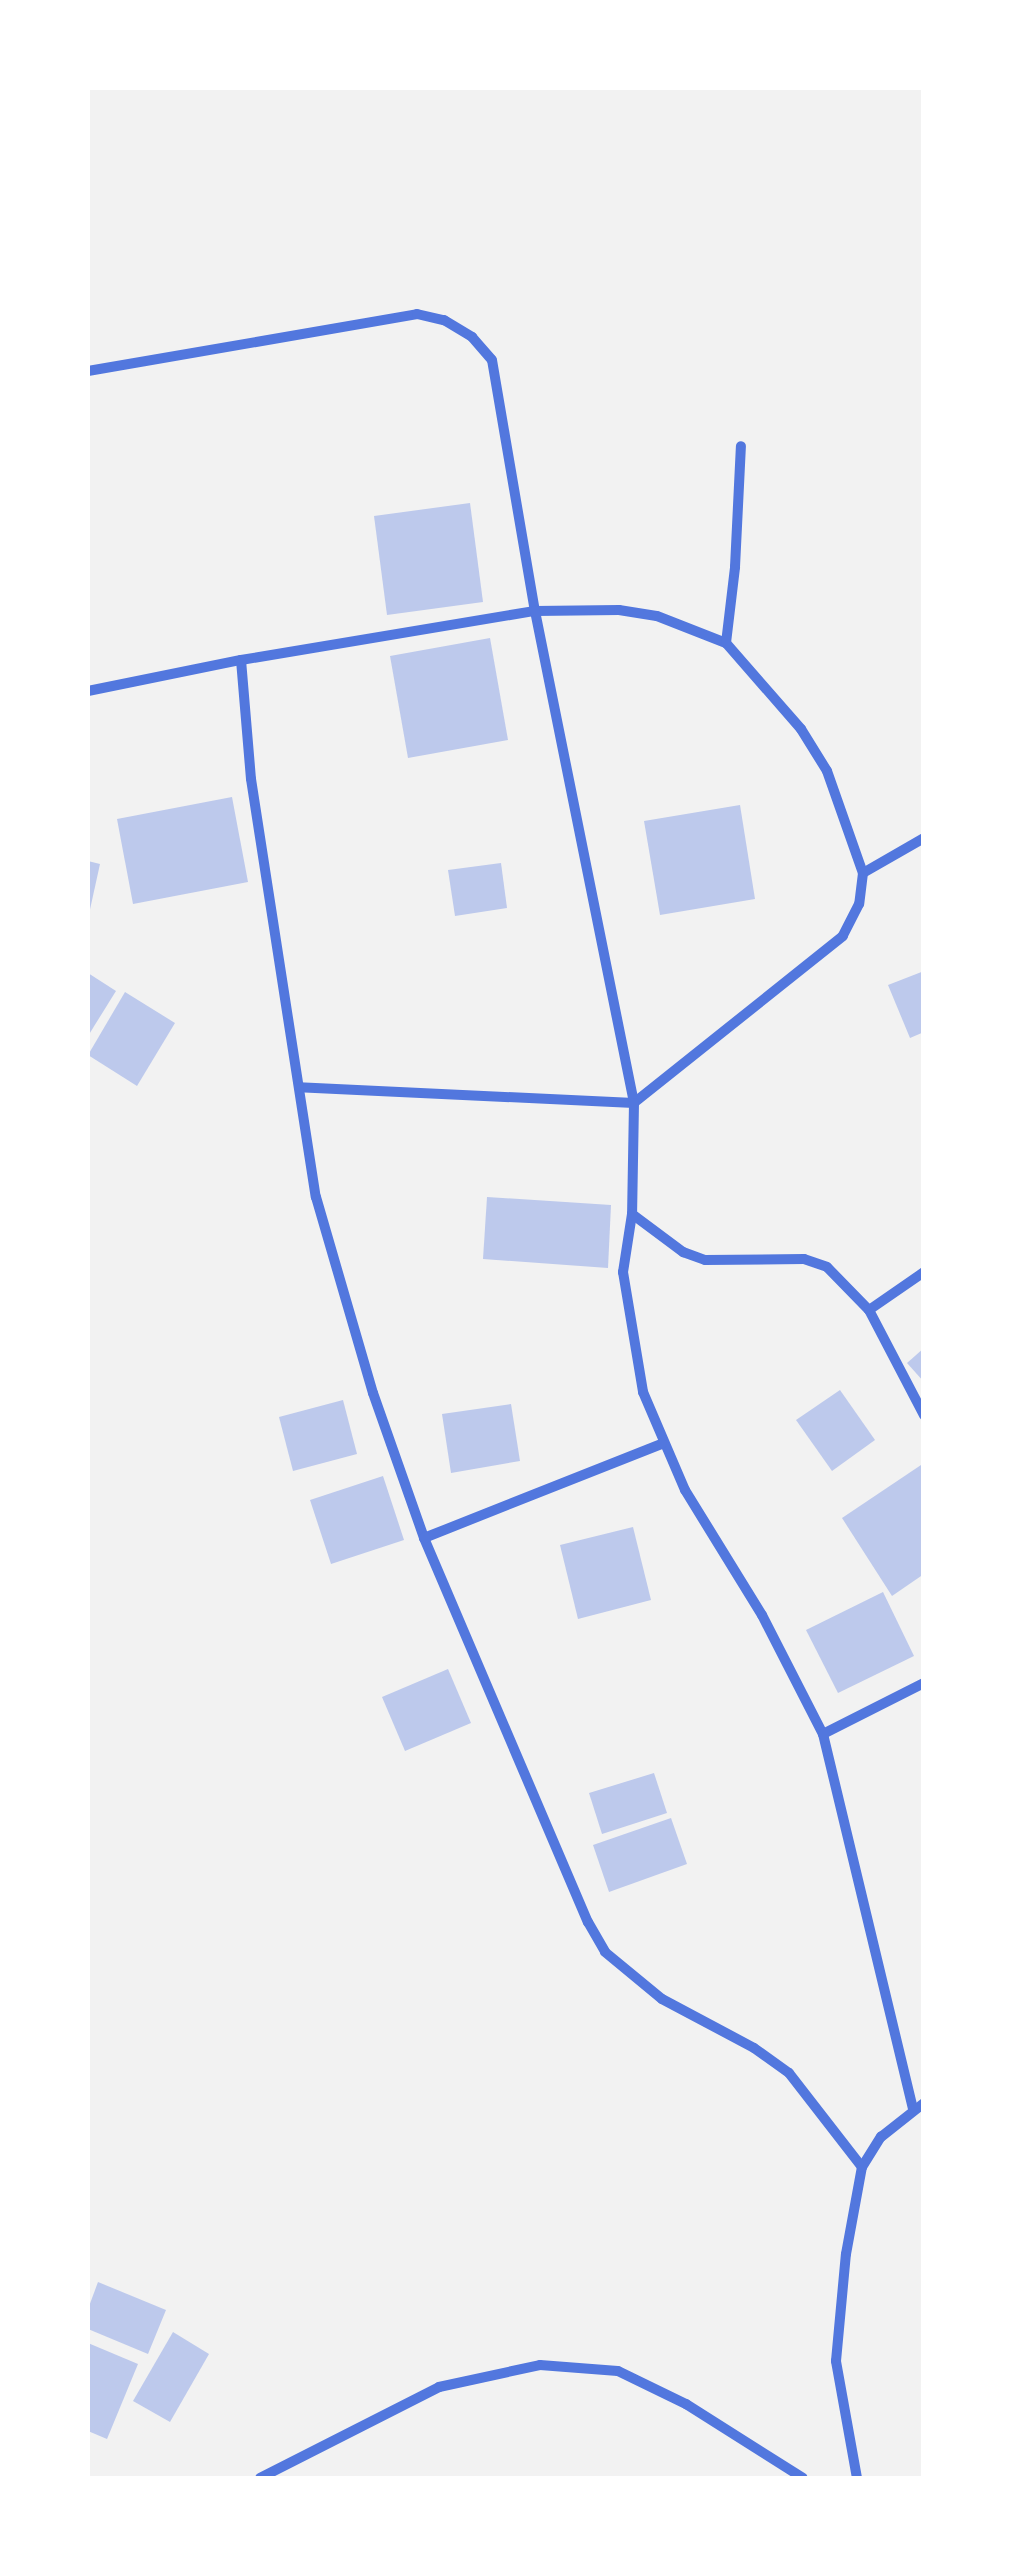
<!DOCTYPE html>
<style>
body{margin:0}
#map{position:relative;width:1011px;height:2566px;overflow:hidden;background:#f2f2f2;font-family:Poppins,sans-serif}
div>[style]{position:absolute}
.building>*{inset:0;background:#bdc9ec}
.minor>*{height:10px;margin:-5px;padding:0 5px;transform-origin:5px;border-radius:5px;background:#5277de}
span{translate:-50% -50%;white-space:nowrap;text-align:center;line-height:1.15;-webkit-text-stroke:8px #fff;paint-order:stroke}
.frame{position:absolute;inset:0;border:90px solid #fff;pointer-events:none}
</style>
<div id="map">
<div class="building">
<i style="clip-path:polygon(470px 503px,483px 602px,387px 615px,374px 516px)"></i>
<i style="clip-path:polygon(490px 638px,508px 740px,408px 758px,390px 656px)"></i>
<i style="clip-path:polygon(232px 797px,248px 882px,133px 904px,117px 819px)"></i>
<i style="clip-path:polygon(740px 805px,755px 899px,660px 915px,644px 821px)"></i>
<i style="clip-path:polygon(88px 861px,100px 864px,89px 914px,88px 914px)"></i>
<i style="clip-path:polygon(501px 863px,507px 908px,455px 916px,448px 870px)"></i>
<i style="clip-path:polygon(924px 971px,924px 1032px,910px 1038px,888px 985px)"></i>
<i style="clip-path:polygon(88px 973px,116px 991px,88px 1036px)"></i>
<i style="clip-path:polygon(125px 992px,175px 1023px,137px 1086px,88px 1055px)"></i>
<i style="clip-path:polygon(487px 1197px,611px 1205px,608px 1268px,483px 1259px)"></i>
<i style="clip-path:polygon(924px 1348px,924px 1382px,907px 1363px)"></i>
<i style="clip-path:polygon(840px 1390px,875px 1440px,832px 1471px,796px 1420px)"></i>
<i style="clip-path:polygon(343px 1400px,357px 1454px,293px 1471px,279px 1417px)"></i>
<i style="clip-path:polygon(511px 1404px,520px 1461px,451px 1473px,442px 1414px)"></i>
<i style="clip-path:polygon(924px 1463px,924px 1574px,892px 1596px,842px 1518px)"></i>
<i style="clip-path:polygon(383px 1476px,404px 1540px,331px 1564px,310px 1500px)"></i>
<i style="clip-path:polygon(633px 1527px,651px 1600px,578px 1619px,560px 1545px)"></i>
<i style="clip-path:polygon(883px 1592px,914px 1656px,838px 1693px,806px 1630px)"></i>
<i style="clip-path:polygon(448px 1669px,471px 1723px,405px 1751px,382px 1697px)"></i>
<i style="clip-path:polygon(654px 1773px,667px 1813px,602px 1834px,589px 1793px)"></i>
<i style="clip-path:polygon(671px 1818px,687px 1864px,609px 1892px,593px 1845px)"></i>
<i style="clip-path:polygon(98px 2282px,166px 2310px,148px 2354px,88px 2329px,88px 2309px)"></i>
<i style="clip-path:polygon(173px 2332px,209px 2354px,170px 2422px,133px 2401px)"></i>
<i style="clip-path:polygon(88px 2343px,138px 2364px,107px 2439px,88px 2431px)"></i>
</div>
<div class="minor">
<i style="left:88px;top:371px;width:334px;rotate:-9.8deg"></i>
<i style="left:417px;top:314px;width:28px;rotate:13deg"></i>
<i style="left:444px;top:320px;width:33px;rotate:31deg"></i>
<i style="left:472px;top:337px;width:30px;rotate:49deg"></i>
<i style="left:492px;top:360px;width:255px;rotate:80.3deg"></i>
<i style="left:535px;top:611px;width:84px;rotate:-0.7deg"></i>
<i style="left:619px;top:610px;width:38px;rotate:9deg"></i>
<i style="left:657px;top:616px;width:74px;rotate:21.4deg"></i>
<i style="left:726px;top:643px;width:114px;rotate:48.9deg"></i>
<i style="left:801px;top:729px;width:49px;rotate:58.2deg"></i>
<i style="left:827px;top:771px;width:108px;rotate:70.6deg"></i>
<i style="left:863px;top:873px;width:31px;rotate:97deg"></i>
<i style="left:859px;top:904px;width:36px;rotate:117deg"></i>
<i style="left:843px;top:936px;width:268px;rotate:141.4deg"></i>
<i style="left:634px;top:1103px;width:335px;rotate:-177.3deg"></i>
<i style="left:726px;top:643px;width:77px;rotate:-83.2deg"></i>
<i style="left:735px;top:567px;width:121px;rotate:-87.2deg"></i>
<i style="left:241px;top:660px;width:298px;rotate:-9.5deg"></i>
<i style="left:535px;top:611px;width:502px;rotate:78.62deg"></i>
<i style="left:634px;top:1103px;width:111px;rotate:91deg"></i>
<i style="left:632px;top:1214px;width:59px;rotate:98.8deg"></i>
<i style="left:623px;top:1272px;width:122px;rotate:80.5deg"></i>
<i style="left:643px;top:1392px;width:107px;rotate:66.8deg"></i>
<i style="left:685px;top:1490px;width:147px;rotate:58.4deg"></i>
<i style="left:762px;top:1615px;width:134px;rotate:62.9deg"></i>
<i style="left:823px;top:1734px;width:385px;rotate:76.5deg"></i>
<i style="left:88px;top:691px;width:156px;rotate:-11.5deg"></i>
<i style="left:241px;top:660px;width:119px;rotate:85.2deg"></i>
<i style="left:251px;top:779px;width:423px;rotate:81.2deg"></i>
<i style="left:316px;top:1197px;width:204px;rotate:73.8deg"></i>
<i style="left:373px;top:1393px;width:154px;rotate:70.6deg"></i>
<i style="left:424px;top:1538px;width:418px;rotate:66.9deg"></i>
<i style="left:588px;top:1922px;width:34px;rotate:60deg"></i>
<i style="left:605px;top:1952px;width:74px;rotate:39.5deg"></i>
<i style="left:662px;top:1999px;width:104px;rotate:28deg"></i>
<i style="left:754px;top:2048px;width:43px;rotate:35.5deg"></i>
<i style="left:789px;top:2073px;width:119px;rotate:52.2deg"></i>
<i style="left:863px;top:873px;width:70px;rotate:-29.8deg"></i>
<i style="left:632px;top:1214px;width:64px;rotate:36.7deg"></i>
<i style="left:683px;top:1252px;width:23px;rotate:20deg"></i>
<i style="left:705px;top:1260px;width:99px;rotate:-0.6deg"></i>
<i style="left:804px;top:1259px;width:24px;rotate:19deg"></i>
<i style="left:827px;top:1267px;width:60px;rotate:45.7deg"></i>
<i style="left:869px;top:1310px;width:119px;rotate:62.4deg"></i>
<i style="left:869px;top:1310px;width:67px;rotate:-34.6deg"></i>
<i style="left:424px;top:1538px;width:256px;rotate:-21.6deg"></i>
<i style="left:823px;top:1734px;width:113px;rotate:-26.8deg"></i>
<i style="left:260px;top:2478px;width:201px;rotate:-26.9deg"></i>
<i style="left:439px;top:2387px;width:103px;rotate:-12.3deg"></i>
<i style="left:540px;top:2365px;width:78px;rotate:4.4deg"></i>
<i style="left:618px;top:2371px;width:76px;rotate:25.9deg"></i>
<i style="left:686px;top:2404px;width:138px;rotate:32.3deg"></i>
<i style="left:857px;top:2478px;width:119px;rotate:-100.2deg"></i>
<i style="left:836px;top:2361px;width:107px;rotate:-84.7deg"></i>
<i style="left:846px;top:2254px;width:88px;rotate:-79.6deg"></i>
<i style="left:862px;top:2167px;width:36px;rotate:-58deg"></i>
<i style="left:881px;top:2137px;width:55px;rotate:-38.3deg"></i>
</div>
<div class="frame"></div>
</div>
